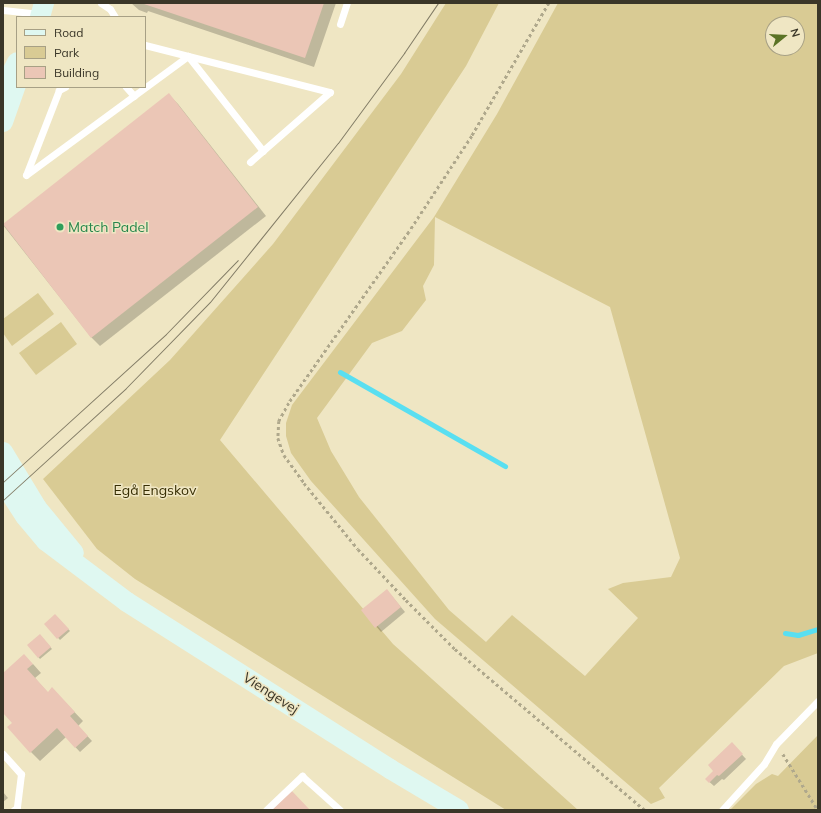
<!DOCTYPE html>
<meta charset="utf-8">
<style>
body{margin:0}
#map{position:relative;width:821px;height:813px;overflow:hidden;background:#efe6c3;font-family:Mulish,sans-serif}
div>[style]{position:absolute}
.green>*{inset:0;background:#d9cb94}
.shadow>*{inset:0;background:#0003}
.stream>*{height:5px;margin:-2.5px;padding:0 2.5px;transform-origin:2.5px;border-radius:2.5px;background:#59dff1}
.building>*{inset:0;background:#ebc6b6}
.path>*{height:2.5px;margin-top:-1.25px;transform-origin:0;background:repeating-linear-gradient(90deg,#afa88c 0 3px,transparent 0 6px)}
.lane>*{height:7px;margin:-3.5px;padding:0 3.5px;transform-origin:3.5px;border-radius:3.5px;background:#fff}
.secondary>*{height:20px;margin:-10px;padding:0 10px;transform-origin:10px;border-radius:10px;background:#dff8f1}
.tram>*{height:1px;margin:-0.5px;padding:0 0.5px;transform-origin:0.5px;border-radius:0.5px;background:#827c66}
.dots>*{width:11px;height:11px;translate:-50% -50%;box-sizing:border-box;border:2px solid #efe6c3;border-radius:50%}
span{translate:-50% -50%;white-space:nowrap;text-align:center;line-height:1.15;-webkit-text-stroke:3px #efe6c3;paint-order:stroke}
.leisure-label{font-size:14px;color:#27864d}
.left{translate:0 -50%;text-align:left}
.park-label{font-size:14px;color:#382f04}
.street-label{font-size:14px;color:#3a3628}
.frame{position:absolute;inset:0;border:4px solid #3a3628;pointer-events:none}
.legend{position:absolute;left:16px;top:16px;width:130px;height:72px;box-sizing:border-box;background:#efe6c3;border:1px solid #a7a085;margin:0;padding:5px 7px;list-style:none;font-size:12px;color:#3a3628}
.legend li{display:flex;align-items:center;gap:8px;height:20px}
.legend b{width:20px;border:1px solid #a7a085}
.north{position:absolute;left:765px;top:16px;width:40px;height:40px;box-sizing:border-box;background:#efe6c3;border:1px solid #a7a085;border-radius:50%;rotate:72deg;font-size:11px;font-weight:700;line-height:16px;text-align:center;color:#3a3628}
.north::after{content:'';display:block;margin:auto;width:14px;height:18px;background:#5b7325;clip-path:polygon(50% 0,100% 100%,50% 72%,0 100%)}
</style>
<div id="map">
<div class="green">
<i style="clip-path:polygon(446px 3px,499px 3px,466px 66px,220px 440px,393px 644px,578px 810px,506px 810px,135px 579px,97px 549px,43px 479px,170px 360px,273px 244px,401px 74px)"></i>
<i style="clip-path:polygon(evenodd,558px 3px,818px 3px,818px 653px,784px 666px,659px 788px,665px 798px,651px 804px,435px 619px,311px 481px,291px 453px,286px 436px,286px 423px,292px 405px,434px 217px,497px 114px,558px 3px,773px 24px,797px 24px,797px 48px,773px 48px,773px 24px,558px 3px,435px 217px,610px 307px,680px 558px,671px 577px,623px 583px,608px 589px,638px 618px,585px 676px,512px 615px,486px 642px,449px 610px,359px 497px,331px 451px,317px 418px,372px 343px,402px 331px,426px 300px,423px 286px,434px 265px,435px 217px)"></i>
<i style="clip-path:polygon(38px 293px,54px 314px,12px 346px,3px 333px,3px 319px)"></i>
<i style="clip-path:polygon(61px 322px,77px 344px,36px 375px,19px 353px)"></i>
<i style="clip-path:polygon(818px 735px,818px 810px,730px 810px,756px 784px,772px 774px,778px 776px)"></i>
</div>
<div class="shadow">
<i style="clip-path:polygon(131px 3px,336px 3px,314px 67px,148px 11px,147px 13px,139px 10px)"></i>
<i style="clip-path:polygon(169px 95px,178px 104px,266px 216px,100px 346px,91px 337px,3px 225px)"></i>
<i style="clip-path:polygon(391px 595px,405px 612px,381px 632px,362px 610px)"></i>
<i style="clip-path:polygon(55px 615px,70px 631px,60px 640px,46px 624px)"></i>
<i style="clip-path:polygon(40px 635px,52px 649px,40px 659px,28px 645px)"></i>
<i style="clip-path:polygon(33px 664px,41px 673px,35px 678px,48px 693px,61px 698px,83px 721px,78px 726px,92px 741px,80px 752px,66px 737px,40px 761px,31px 752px,14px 723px,3px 711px,3px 674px)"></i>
<i style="clip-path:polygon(732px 744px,746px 759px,724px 780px,722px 779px,714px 786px,706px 779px,714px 771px)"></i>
<i style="clip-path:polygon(3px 792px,8px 798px,3px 802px)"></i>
</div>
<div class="stream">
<i style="left:340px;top:372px;width:190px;rotate:29.7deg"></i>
<i style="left:785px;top:633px;width:13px;rotate:9deg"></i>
<i style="left:798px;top:635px;width:21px;rotate:-17deg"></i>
</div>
<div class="building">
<i style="clip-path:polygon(141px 3px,324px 3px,305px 58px)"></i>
<i style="clip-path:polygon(169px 93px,258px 207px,91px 338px,3px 224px)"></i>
<i style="clip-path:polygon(387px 589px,401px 607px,375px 628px,361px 610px)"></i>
<i style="clip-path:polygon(55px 614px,69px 629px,57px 639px,44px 624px)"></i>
<i style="clip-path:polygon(40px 634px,51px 647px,38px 658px,27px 645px)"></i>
<i style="clip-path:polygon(24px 654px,33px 664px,27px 669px,48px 692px,52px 687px,75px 712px,70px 716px,88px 736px,75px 748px,57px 728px,30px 753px,7px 727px,12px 723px,3px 713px,3px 673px)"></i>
<i style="clip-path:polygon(732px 742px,743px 754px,719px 776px,717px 775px,709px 783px,705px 779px,713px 771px,708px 765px)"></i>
<i style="clip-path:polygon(291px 790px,310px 810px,270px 810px)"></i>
</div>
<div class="path">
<i style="left:549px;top:3px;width:154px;rotate:120.1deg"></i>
<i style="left:472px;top:136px;width:115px;rotate:123.3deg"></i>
<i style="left:409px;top:232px;width:209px;rotate:125.1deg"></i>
<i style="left:289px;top:403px;width:21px;rotate:119deg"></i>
<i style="left:279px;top:421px;width:17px;rotate:93deg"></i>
<i style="left:278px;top:438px;width:18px;rotate:71deg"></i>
<i style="left:284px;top:455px;width:34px;rotate:54deg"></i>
<i style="left:304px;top:483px;width:85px;rotate:50.7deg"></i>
<i style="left:358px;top:549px;width:70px;rotate:46.7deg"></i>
<i style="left:406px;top:600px;width:69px;rotate:45deg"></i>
<i style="left:455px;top:649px;width:249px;rotate:40.3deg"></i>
<i style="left:783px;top:754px;width:66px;rotate:58deg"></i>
</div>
<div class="lane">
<i style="left:101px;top:3px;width:11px;rotate:34deg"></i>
<i style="left:110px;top:9px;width:9px;rotate:58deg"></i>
<i style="left:3px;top:10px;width:37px;rotate:6deg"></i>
<i style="left:340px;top:24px;width:22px;rotate:-72deg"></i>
<i style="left:145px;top:45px;width:191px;rotate:14.3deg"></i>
<i style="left:65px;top:87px;width:7px;rotate:153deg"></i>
<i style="left:59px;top:90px;width:91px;rotate:111.2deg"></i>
<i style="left:26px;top:175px;width:201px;rotate:-36.3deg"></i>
<i style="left:188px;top:56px;width:121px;rotate:51.7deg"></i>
<i style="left:126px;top:87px;width:12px;rotate:48deg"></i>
<i style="left:250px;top:162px;width:106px;rotate:-41.2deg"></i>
<i style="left:3px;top:754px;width:27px;rotate:48deg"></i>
<i style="left:21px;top:774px;width:34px;rotate:97deg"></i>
<i style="left:17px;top:808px;width:4px;rotate:146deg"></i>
<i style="left:266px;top:810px;width:50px;rotate:-43.4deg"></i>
<i style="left:302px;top:776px;width:51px;rotate:41.8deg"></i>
<i style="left:722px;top:810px;width:62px;rotate:-47.6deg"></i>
<i style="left:764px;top:764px;width:23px;rotate:-59deg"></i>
<i style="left:776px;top:744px;width:60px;rotate:-45.7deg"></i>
</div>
<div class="secondary">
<i style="left:40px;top:17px;width:15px;rotate:-74deg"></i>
<i style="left:3px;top:91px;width:32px;rotate:-64deg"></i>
<i style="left:3px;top:122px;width:42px;rotate:-70.7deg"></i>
<i style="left:3px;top:452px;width:66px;rotate:58.7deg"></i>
<i style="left:37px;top:508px;width:58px;rotate:50.6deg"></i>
<i style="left:3px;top:482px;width:40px;rotate:57.1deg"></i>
<i style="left:25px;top:516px;width:33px;rotate:50deg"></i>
<i style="left:46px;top:541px;width:101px;rotate:37deg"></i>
<i style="left:127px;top:602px;width:312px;rotate:32.4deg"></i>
<i style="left:390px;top:769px;width:80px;rotate:30.7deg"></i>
</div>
<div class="tram">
<i style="left:3px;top:482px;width:220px;rotate:-42.2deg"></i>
<i style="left:166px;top:334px;width:103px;rotate:-45.8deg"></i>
<i style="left:3px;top:500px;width:166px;rotate:-42.3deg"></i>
<i style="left:126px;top:388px;width:120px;rotate:-45.7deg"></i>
<i style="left:210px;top:302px;width:204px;rotate:-51.2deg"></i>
<i style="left:338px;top:143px;width:112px;rotate:-53.7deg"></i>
<i style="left:404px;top:53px;width:60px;rotate:-55.8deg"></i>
</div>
<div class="dots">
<i style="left:60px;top:227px;background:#2e9e5b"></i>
</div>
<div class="leisure-label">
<span class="left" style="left:68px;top:227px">Match Padel</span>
</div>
<div class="park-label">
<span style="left:155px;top:490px">Egå Engskov</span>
</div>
<div class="street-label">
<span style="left:271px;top:693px;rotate:33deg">Viengevej</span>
</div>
<div class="frame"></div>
<ul class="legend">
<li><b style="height:5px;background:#dff8f1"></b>Road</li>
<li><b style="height:11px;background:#d9cb94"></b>Park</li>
<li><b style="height:11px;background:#ebc6b6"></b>Building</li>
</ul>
<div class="north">N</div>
</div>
